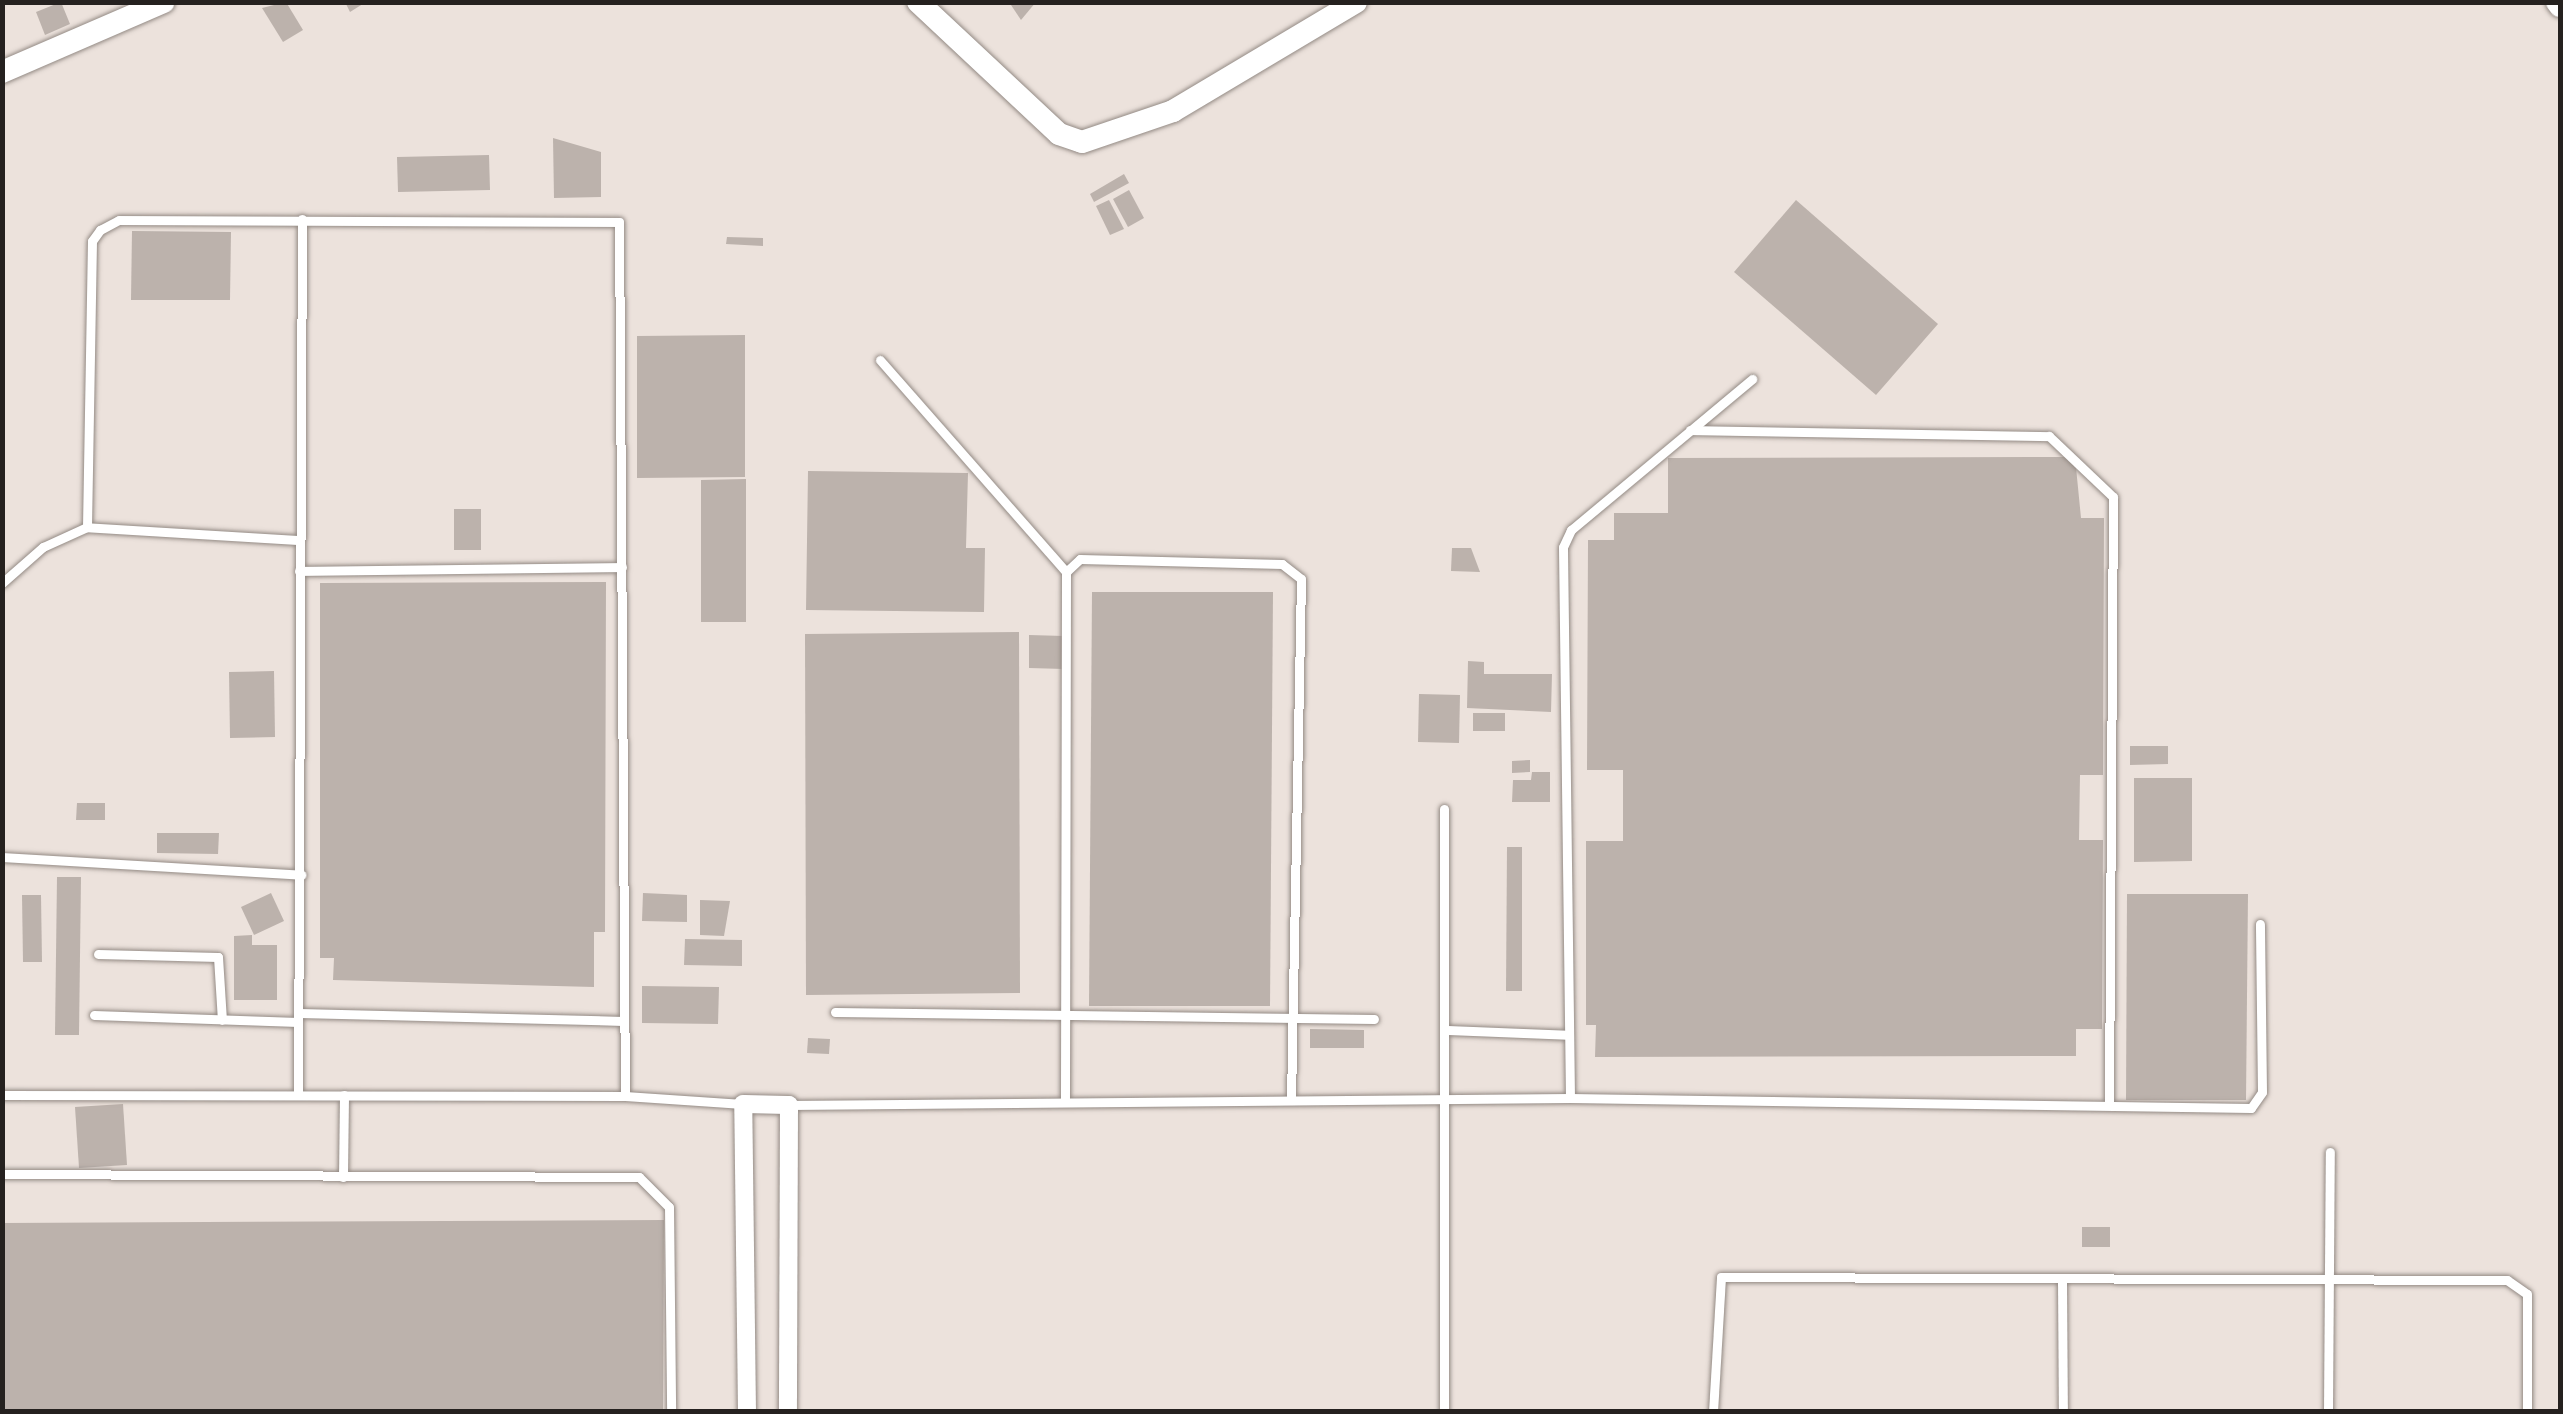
<!DOCTYPE html>
<style>
body{margin:0}
#map{position:relative;width:2563px;height:1414px;overflow:hidden;background:#ece2dc;font-family:Barlow,sans-serif}
div>[style]{position:absolute}
.building>*{inset:0;background:#bcb2ac}
.roads{filter:drop-shadow(0 0 2px #938a84) drop-shadow(0 0 2px #938a84)}
.service>*{height:9px;margin:-4.5px;padding:0 4.5px;transform-origin:4.5px;border-radius:4.5px;background:#fff}
.minor>*{height:18px;margin:-9px;padding:0 9px;transform-origin:9px;border-radius:9px;background:#fff}
.tertiary>*{height:22px;margin:-11px;padding:0 11px;transform-origin:11px;border-radius:11px;background:#fff}
span{translate:-50% -50%;white-space:nowrap;text-align:center;line-height:1.15;-webkit-text-stroke:8px #faefe9;paint-order:stroke}
.frame{position:absolute;inset:0;border:5px solid #25211f;pointer-events:none}
</style>
<div id="map">
<div class="building">
<i style="clip-path:polygon(61px 2px,70px 24px,45px 35px,36px 12px)"></i>
<i style="clip-path:polygon(286px 2px,303px 30px,283px 42px,262px 8px)"></i>
<i style="clip-path:polygon(345px 2px,366px 2px,350px 12px)"></i>
<i style="clip-path:polygon(1009px 2px,1036px 2px,1021px 20px)"></i>
<i style="clip-path:polygon(553px 138px,601px 152px,601px 197px,554px 198px)"></i>
<i style="clip-path:polygon(489px 155px,490px 190px,398px 192px,397px 157px)"></i>
<i style="clip-path:polygon(1124px 174px,1129px 183px,1094px 202px,1090px 194px)"></i>
<i style="clip-path:polygon(1129px 190px,1144px 218px,1128px 227px,1113px 199px)"></i>
<i style="clip-path:polygon(1109px 200px,1124px 229px,1110px 235px,1096px 206px)"></i>
<i style="clip-path:polygon(1796px 200px,1938px 324px,1876px 395px,1734px 272px)"></i>
<i style="clip-path:polygon(132px 231px,231px 232px,230px 300px,131px 300px)"></i>
<i style="clip-path:polygon(727px 237px,763px 238px,763px 246px,726px 244px)"></i>
<i style="clip-path:polygon(745px 335px,745px 477px,637px 478px,637px 336px)"></i>
<i style="clip-path:polygon(2075px 457px,2081px 518px,2104px 518px,2103px 775px,2080px 775px,2079px 840px,2103px 840px,2102px 1029px,2076px 1029px,2076px 1056px,1595px 1057px,1596px 1025px,1586px 1025px,1586px 841px,1623px 841px,1623px 770px,1587px 770px,1588px 540px,1614px 540px,1614px 513px,1668px 513px,1668px 458px)"></i>
<i style="clip-path:polygon(808px 471px,968px 473px,966px 548px,985px 548px,984px 612px,806px 610px)"></i>
<i style="clip-path:polygon(746px 479px,746px 622px,701px 622px,701px 480px)"></i>
<i style="clip-path:polygon(454px 509px,481px 509px,481px 550px,454px 550px)"></i>
<i style="clip-path:polygon(1452px 548px,1471px 548px,1480px 572px,1451px 571px)"></i>
<i style="clip-path:polygon(606px 582px,605px 932px,594px 932px,594px 987px,333px 980px,334px 958px,320px 958px,320px 583px)"></i>
<i style="clip-path:polygon(1092px 592px,1273px 592px,1270px 1006px,1089px 1006px)"></i>
<i style="clip-path:polygon(1019px 632px,1020px 993px,806px 995px,805px 634px)"></i>
<i style="clip-path:polygon(1029px 635px,1064px 636px,1064px 669px,1029px 668px)"></i>
<i style="clip-path:polygon(1468px 661px,1484px 662px,1484px 674px,1552px 674px,1551px 712px,1467px 708px)"></i>
<i style="clip-path:polygon(274px 671px,275px 737px,230px 738px,229px 672px)"></i>
<i style="clip-path:polygon(1419px 694px,1460px 695px,1459px 743px,1418px 742px)"></i>
<i style="clip-path:polygon(1473px 713px,1505px 713px,1505px 731px,1473px 731px)"></i>
<i style="clip-path:polygon(2130px 746px,2168px 746px,2168px 764px,2130px 765px)"></i>
<i style="clip-path:polygon(1530px 760px,1530px 772px,1512px 773px,1512px 761px)"></i>
<i style="clip-path:polygon(1532px 772px,1550px 772px,1550px 802px,1512px 802px,1513px 780px,1531px 780px)"></i>
<i style="clip-path:polygon(2134px 778px,2192px 778px,2192px 861px,2134px 862px)"></i>
<i style="clip-path:polygon(77px 803px,105px 803px,105px 820px,76px 820px)"></i>
<i style="clip-path:polygon(157px 833px,219px 833px,218px 854px,157px 853px)"></i>
<i style="clip-path:polygon(1507px 847px,1522px 847px,1522px 991px,1506px 991px)"></i>
<i style="clip-path:polygon(57px 877px,81px 877px,79px 1035px,55px 1035px)"></i>
<i style="clip-path:polygon(271px 893px,284px 921px,254px 935px,241px 907px)"></i>
<i style="clip-path:polygon(643px 893px,687px 895px,687px 922px,642px 921px)"></i>
<i style="clip-path:polygon(2127px 894px,2248px 894px,2246px 1100px,2126px 1100px)"></i>
<i style="clip-path:polygon(22px 895px,41px 895px,42px 962px,23px 962px)"></i>
<i style="clip-path:polygon(700px 900px,730px 901px,724px 936px,700px 935px)"></i>
<i style="clip-path:polygon(252px 935px,252px 945px,277px 945px,277px 1000px,234px 1000px,234px 936px)"></i>
<i style="clip-path:polygon(685px 939px,742px 940px,742px 966px,684px 965px)"></i>
<i style="clip-path:polygon(642px 986px,719px 987px,718px 1024px,642px 1023px)"></i>
<i style="clip-path:polygon(1310px 1029px,1364px 1030px,1364px 1048px,1310px 1048px)"></i>
<i style="clip-path:polygon(808px 1038px,830px 1039px,829px 1054px,807px 1053px)"></i>
<i style="clip-path:polygon(123px 1104px,127px 1165px,79px 1168px,75px 1107px)"></i>
<i style="clip-path:polygon(664px 1220px,663px 1412px,2px 1412px,2px 1223px)"></i>
<i style="clip-path:polygon(2082px 1227px,2110px 1227px,2110px 1247px,2082px 1247px)"></i>
</div>
<div class="roads">
<div class="service">
<i style="left:880px;top:360px;width:282px;rotate:48.7deg"></i>
<i style="left:1066px;top:572px;width:529px;rotate:90.11deg"></i>
<i style="left:1690px;top:430px;width:359px;rotate:1deg"></i>
<i style="left:2049px;top:436px;width:88px;rotate:43.6deg"></i>
<i style="left:2113px;top:497px;width:608px;rotate:90.38deg"></i>
<i style="left:297px;top:540px;width:210px;rotate:-176.5deg"></i>
<i style="left:87px;top:527px;width:286px;rotate:-89deg"></i>
<i style="left:92px;top:241px;width:14px;rotate:-54deg"></i>
<i style="left:100px;top:230px;width:21px;rotate:-28deg"></i>
<i style="left:119px;top:220px;width:500px;rotate:0.23deg"></i>
<i style="left:619px;top:222px;width:874px;rotate:89.61deg"></i>
<i style="left:299px;top:571px;width:323px;rotate:-0.7deg"></i>
<i style="left:1066px;top:572px;width:19px;rotate:-43deg"></i>
<i style="left:1080px;top:559px;width:202px;rotate:1.4deg"></i>
<i style="left:1282px;top:564px;width:24px;rotate:38deg"></i>
<i style="left:1301px;top:579px;width:519px;rotate:91.1deg"></i>
<i style="left:2px;top:583px;width:55px;rotate:-41.3deg"></i>
<i style="left:43px;top:547px;width:48px;rotate:-24.4deg"></i>
<i style="left:1444px;top:809px;width:603px;rotate:90deg"></i>
<i style="left:2px;top:857px;width:300px;rotate:3.4deg"></i>
<i style="left:98px;top:954px;width:120px;rotate:1.4deg"></i>
<i style="left:218px;top:957px;width:63px;rotate:86.4deg"></i>
<i style="left:835px;top:1012px;width:539px;rotate:0.74deg"></i>
<i style="left:299px;top:1013px;width:324px;rotate:1.4deg"></i>
<i style="left:94px;top:1015px;width:204px;rotate:2deg"></i>
<i style="left:1446px;top:1030px;width:123px;rotate:2.3deg"></i>
<i style="left:298px;top:1093px;width:874px;rotate:-89.74deg"></i>
<i style="left:2px;top:1095px;width:623px;rotate:0.09deg"></i>
<i style="left:625px;top:1096px;width:118px;rotate:3.9deg"></i>
<i style="left:1570px;top:1098px;width:551px;rotate:-90.73deg"></i>
<i style="left:1563px;top:547px;width:19px;rotate:-65deg"></i>
<i style="left:1571px;top:530px;width:236px;rotate:-39.8deg"></i>
<i style="left:789px;top:1105px;width:781px;rotate:-0.51deg"></i>
<i style="left:1570px;top:1098px;width:681px;rotate:0.84deg"></i>
<i style="left:2251px;top:1108px;width:19px;rotate:-55deg"></i>
<i style="left:2262px;top:1092px;width:168px;rotate:-90.7deg"></i>
<i style="left:2px;top:1174px;width:637px;rotate:0.27deg"></i>
<i style="left:639px;top:1177px;width:42px;rotate:45deg"></i>
<i style="left:669px;top:1207px;width:205px;rotate:89.4deg"></i>
<i style="left:343px;top:1177px;width:82px;rotate:-89.3deg"></i>
<i style="left:2062px;top:1281px;width:131px;rotate:89.6deg"></i>
<i style="left:1713px;top:1412px;width:135px;rotate:-86.6deg"></i>
<i style="left:1721px;top:1277px;width:786px;rotate:0.22deg"></i>
<i style="left:2507px;top:1280px;width:24px;rotate:35deg"></i>
<i style="left:2527px;top:1294px;width:118px;rotate:90deg"></i>
<i style="left:2328px;top:1412px;width:260px;rotate:-89.6deg"></i>
</div>
<div class="minor">
<i style="left:747px;top:1412px;width:308px;rotate:-90.7deg"></i>
<i style="left:743px;top:1104px;width:46px;rotate:1.2deg"></i>
<i style="left:789px;top:1105px;width:307px;rotate:90.2deg"></i>
</div>
<div class="tertiary">
<i style="left:918px;top:2px;width:193px;rotate:43.1deg"></i>
<i style="left:1059px;top:134px;width:24px;rotate:19deg"></i>
<i style="left:1082px;top:142px;width:96px;rotate:-18.8deg"></i>
<i style="left:1173px;top:111px;width:213px;rotate:-30.8deg"></i>
<i style="left:2557px;top:2px;width:5px;rotate:53deg"></i>
<i style="left:2px;top:72px;width:176px;rotate:-23.4deg"></i>
</div>
</div>
<div class="frame"></div>
</div>
